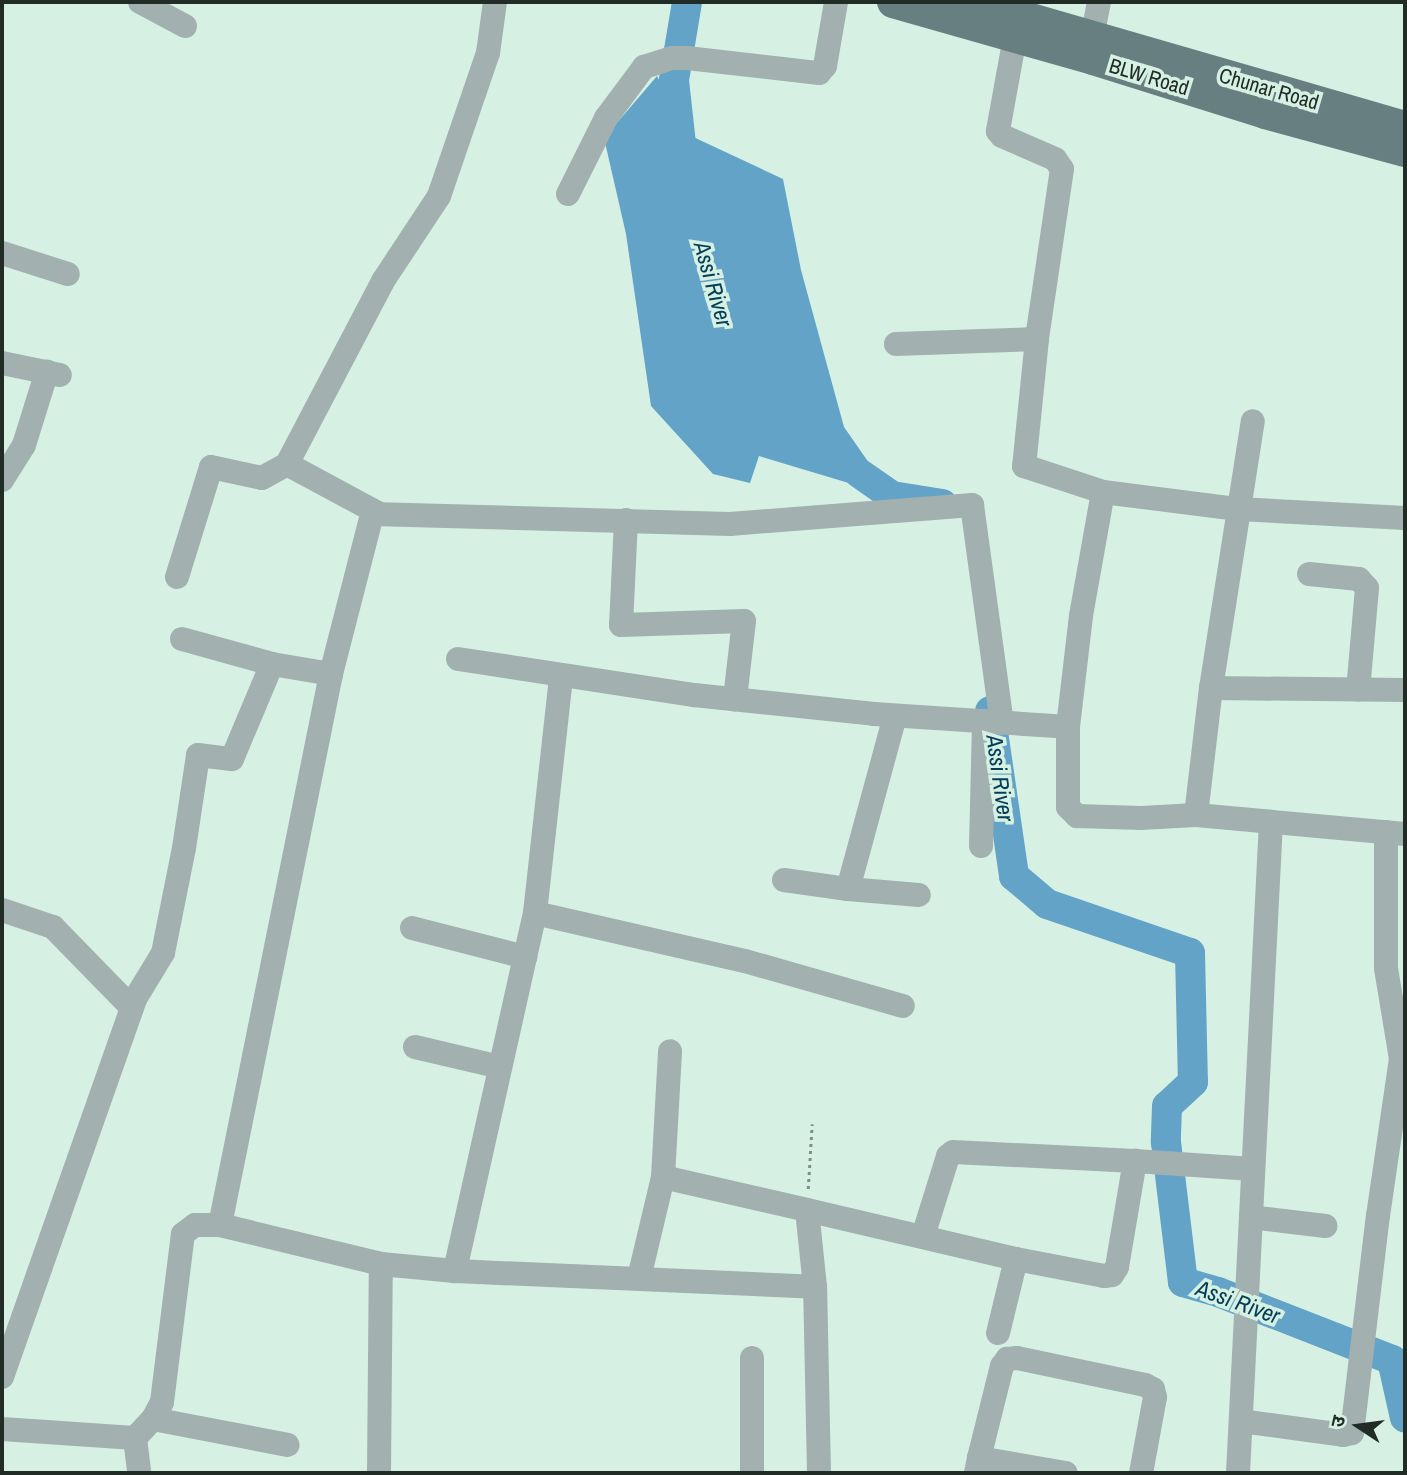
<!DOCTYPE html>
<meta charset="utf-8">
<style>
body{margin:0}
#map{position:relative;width:1407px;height:1475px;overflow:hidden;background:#d6f1e4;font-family:"Archivo Narrow","Noto Sans Devanagari",sans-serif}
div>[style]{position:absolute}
.water>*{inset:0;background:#63a3c7}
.river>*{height:30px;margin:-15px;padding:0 15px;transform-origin:15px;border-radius:15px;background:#63a3c7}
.path>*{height:2.5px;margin-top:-1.25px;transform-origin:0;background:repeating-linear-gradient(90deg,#7c8f86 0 3.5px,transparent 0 7px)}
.minor>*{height:24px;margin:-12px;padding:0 12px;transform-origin:12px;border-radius:12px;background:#a3b0b0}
.major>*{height:32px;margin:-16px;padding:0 16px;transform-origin:16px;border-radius:16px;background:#677f80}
span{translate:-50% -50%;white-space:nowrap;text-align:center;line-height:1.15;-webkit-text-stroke:7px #d6f1e4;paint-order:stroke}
.street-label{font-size:21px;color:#222c27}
.water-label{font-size:23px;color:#043d56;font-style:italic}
.frame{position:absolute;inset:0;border:4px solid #222c27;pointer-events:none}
.north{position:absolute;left:1323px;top:1391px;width:70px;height:70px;-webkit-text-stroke:5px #d6f1e4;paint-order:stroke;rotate:283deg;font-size:19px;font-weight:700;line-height:28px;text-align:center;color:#222c27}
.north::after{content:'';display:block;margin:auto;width:24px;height:32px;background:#222c27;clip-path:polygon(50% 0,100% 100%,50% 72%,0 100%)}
</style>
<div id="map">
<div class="water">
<i style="clip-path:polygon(657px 76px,689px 135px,783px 179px,801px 270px,844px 427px,892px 496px,759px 456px,750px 483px,713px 474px,651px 406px,626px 234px,604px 138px)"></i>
</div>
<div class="river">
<i style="left:682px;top:153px;width:73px;rotate:-96.3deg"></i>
<i style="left:674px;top:80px;width:79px;rotate:-80.5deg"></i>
<i style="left:859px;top:473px;width:40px;rotate:34.9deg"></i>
<i style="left:892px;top:496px;width:51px;rotate:9.1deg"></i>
<i style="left:990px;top:711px;width:167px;rotate:81.7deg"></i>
<i style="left:1014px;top:876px;width:43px;rotate:40.3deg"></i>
<i style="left:1047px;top:904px;width:151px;rotate:18.9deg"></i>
<i style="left:1190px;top:953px;width:129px;rotate:88.7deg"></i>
<i style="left:1193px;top:1082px;width:35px;rotate:137deg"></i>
<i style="left:1167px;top:1106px;width:36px;rotate:92deg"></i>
<i style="left:1166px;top:1142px;width:141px;rotate:83.1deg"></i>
<i style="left:1183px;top:1282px;width:36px;rotate:16deg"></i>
<i style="left:1218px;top:1292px;width:187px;rotate:21.3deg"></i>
<i style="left:1392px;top:1360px;width:59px;rotate:77.4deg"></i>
</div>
<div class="path">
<i style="left:808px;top:1189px;width:65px;rotate:-86.5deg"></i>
</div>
<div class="minor">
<i style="left:140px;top:2px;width:51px;rotate:28.1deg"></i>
<i style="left:1015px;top:37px;width:96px;rotate:100.3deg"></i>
<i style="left:998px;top:131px;width:6px;rotate:51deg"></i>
<i style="left:1002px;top:136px;width:58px;rotate:23.5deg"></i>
<i style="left:1055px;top:159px;width:12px;rotate:55deg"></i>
<i style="left:1062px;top:169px;width:172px;rotate:98.4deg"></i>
<i style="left:1037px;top:339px;width:128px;rotate:95.8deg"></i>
<i style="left:1024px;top:466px;width:83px;rotate:18.2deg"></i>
<i style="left:1103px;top:492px;width:136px;rotate:7.2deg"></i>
<i style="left:1238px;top:509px;width:167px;rotate:3.1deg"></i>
<i style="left:1089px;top:53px;width:52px;rotate:-78.9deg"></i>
<i style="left:568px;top:194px;width:85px;rotate:-63.4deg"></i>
<i style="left:606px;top:118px;width:64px;rotate:-53.3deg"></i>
<i style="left:644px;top:67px;width:29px;rotate:-18deg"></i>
<i style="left:672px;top:58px;width:15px"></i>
<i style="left:687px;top:58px;width:133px;rotate:6.5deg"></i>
<i style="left:819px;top:73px;width:9px;rotate:-49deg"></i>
<i style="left:825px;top:66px;width:65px;rotate:-80.2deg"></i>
<i style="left:2px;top:253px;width:69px;rotate:17.7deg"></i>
<i style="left:896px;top:344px;width:141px;rotate:-2deg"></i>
<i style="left:2px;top:363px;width:59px;rotate:11.7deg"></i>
<i style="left:2px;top:480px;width:41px;rotate:-57.8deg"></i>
<i style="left:24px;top:445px;width:77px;rotate:-72.7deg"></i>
<i style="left:1103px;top:492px;width:126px;rotate:100.1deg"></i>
<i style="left:1081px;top:616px;width:112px;rotate:96.7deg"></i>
<i style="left:1068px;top:727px;width:80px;rotate:90deg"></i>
<i style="left:1068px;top:807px;width:13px;rotate:45deg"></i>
<i style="left:1077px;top:816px;width:64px;rotate:1.8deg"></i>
<i style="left:1141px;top:818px;width:55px;rotate:-3.1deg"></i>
<i style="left:1196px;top:815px;width:210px;rotate:5.2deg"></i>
<i style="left:376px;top:512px;width:101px;rotate:-151.7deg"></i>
<i style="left:287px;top:464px;width:207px;rotate:-62.3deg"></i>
<i style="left:383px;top:281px;width:102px;rotate:-56.6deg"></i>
<i style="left:439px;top:196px;width:151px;rotate:-71.1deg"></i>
<i style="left:488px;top:53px;width:51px;rotate:-82.2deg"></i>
<i style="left:626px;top:520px;width:105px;rotate:92.7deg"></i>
<i style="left:621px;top:625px;width:123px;rotate:-1.9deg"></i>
<i style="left:744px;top:621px;width:79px;rotate:96.6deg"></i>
<i style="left:1309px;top:574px;width:50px;rotate:5.7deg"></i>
<i style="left:1359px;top:579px;width:12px;rotate:48deg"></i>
<i style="left:1367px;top:588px;width:102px;rotate:95deg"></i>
<i style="left:177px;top:577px;width:115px;rotate:-72.8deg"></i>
<i style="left:211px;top:467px;width:52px;rotate:12.2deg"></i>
<i style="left:262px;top:478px;width:29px;rotate:-29deg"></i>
<i style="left:182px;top:639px;width:93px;rotate:15.5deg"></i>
<i style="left:272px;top:664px;width:60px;rotate:9.6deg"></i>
<i style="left:458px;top:659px;width:239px;rotate:8.7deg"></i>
<i style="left:694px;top:695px;width:181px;rotate:6deg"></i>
<i style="left:874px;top:714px;width:194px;rotate:3.8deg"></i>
<i style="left:1211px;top:688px;width:194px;rotate:0.6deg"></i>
<i style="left:1196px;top:815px;width:128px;rotate:-83.3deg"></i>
<i style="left:1211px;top:688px;width:270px;rotate:-81.1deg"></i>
<i style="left:981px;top:846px;width:125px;rotate:-88.6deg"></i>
<i style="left:784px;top:880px;width:65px;rotate:8deg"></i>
<i style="left:848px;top:889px;width:179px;rotate:-74.8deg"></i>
<i style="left:848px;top:889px;width:71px;rotate:4.8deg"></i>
<i style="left:2px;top:910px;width:54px;rotate:18.4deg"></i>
<i style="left:53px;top:927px;width:113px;rotate:45.7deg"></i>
<i style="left:535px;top:913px;width:237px;rotate:-83.7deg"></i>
<i style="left:412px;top:928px;width:117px;rotate:14.4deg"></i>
<i style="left:525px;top:957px;width:322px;rotate:102.6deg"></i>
<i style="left:525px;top:957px;width:45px;rotate:-77.2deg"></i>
<i style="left:535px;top:913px;width:215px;rotate:12.9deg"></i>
<i style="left:745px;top:961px;width:164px;rotate:15.9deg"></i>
<i style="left:415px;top:1047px;width:87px;rotate:13.2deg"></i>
<i style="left:663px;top:1177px;width:148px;rotate:12.9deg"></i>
<i style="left:1251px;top:1217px;width:75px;rotate:6.9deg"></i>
<i style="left:220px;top:1225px;width:166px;rotate:13.6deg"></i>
<i style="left:923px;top:1236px;width:84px;rotate:-72.6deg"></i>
<i style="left:948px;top:1156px;width:6px;rotate:-39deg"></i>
<i style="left:953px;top:1152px;width:182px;rotate:2.8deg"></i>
<i style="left:639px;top:1278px;width:104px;rotate:-76.6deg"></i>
<i style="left:663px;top:1177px;width:126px;rotate:-86.8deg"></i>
<i style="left:998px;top:1333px;width:76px;rotate:-76.3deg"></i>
<i style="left:752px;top:1358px;width:115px;rotate:90deg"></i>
<i style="left:2px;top:1377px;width:401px;rotate:-70.6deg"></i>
<i style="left:135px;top:999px;width:54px;rotate:-58.7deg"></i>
<i style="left:163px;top:953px;width:107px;rotate:-78.7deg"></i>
<i style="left:184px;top:848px;width:94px;rotate:-81.4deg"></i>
<i style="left:198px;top:755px;width:34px;rotate:7deg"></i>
<i style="left:232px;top:759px;width:103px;rotate:-67.2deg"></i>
<i style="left:153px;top:1419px;width:137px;rotate:10.9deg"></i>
<i style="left:1241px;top:1421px;width:103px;rotate:7.8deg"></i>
<i style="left:1343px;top:1435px;width:9px;rotate:-13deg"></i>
<i style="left:1352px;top:1433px;width:219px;rotate:-83.2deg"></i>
<i style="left:1378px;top:1216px;width:159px;rotate:-81.7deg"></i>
<i style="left:1401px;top:1059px;width:92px;rotate:-99.4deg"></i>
<i style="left:1386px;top:968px;width:136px;rotate:-90deg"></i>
<i style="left:2px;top:1429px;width:133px;rotate:3.9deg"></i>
<i style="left:135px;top:1438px;width:35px;rotate:83deg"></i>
<i style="left:135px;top:1438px;width:26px;rotate:-47deg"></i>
<i style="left:153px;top:1419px;width:19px;rotate:-62deg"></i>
<i style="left:162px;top:1402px;width:169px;rotate:-82.9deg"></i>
<i style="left:183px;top:1234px;width:15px;rotate:-37deg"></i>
<i style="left:195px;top:1225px;width:25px"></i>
<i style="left:220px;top:1225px;width:562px;rotate:-78.61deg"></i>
<i style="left:331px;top:674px;width:165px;rotate:-75.6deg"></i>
<i style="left:372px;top:514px;width:358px;rotate:1.6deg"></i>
<i style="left:730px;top:524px;width:243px;rotate:-4.5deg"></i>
<i style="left:972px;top:505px;width:220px;rotate:82.2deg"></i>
<i style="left:979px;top:1458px;width:95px;rotate:-76deg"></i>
<i style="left:1002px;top:1366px;width:9px;rotate:-54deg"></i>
<i style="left:1007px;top:1359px;width:10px;rotate:-6deg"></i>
<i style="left:1017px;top:1358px;width:131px;rotate:11.9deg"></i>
<i style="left:1145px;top:1385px;width:9px;rotate:27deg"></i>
<i style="left:1153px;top:1389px;width:8px;rotate:76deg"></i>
<i style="left:1155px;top:1397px;width:77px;rotate:100.4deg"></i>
<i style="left:379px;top:1473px;width:209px;rotate:-89.5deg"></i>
<i style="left:381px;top:1264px;width:74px;rotate:5.4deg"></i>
<i style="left:455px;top:1271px;width:360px;rotate:2.5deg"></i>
<i style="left:819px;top:1473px;width:186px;rotate:-91.2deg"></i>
<i style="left:815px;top:1287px;width:77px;rotate:-95.9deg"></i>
<i style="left:807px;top:1210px;width:215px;rotate:13.2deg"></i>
<i style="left:1016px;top:1259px;width:90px;rotate:10.9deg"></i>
<i style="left:1104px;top:1276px;width:8px;rotate:-7deg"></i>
<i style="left:1112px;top:1275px;width:9px;rotate:-58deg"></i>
<i style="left:1117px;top:1267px;width:108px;rotate:-80.4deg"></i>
<i style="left:1135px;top:1161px;width:118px;rotate:3.9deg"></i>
<i style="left:976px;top:1473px;width:15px;rotate:-79deg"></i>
<i style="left:979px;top:1458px;width:88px;rotate:9.8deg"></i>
<i style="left:1238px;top:1473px;width:652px;rotate:-87.1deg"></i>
</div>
<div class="major">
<i style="left:893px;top:2px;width:208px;rotate:15.9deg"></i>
<i style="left:1093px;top:59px;width:180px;rotate:17.4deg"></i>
<i style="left:1265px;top:113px;width:145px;rotate:15.2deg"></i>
<i style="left:972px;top:2px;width:451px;rotate:16.1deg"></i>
</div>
<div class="street-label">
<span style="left:1149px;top:77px;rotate:17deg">BLW Road</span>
<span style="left:1269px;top:89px;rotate:16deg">Chunar Road</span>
</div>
<div class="water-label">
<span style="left:713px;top:284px;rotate:74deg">Assi River</span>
<span style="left:1000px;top:778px;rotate:82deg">Assi River</span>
<span style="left:1238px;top:1302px;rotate:20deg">Assi River</span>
</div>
<div class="frame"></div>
<div class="north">उ</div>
</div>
